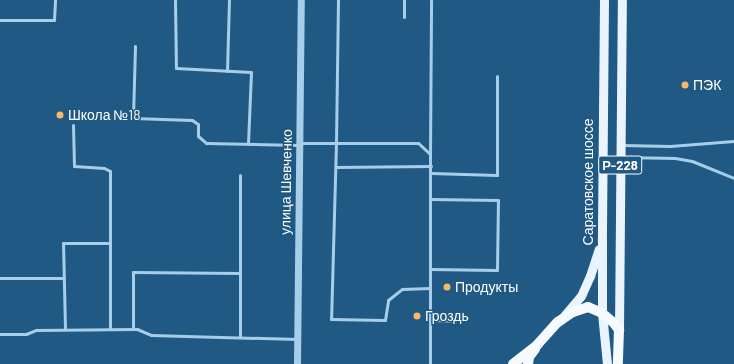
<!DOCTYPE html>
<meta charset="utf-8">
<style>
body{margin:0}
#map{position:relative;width:734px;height:364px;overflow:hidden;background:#205983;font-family:Barlow,sans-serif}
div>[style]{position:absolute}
.service>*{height:3px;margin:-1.5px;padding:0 1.5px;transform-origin:1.5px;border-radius:1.5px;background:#a7cee9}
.tertiary>*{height:7px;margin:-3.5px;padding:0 3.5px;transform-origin:3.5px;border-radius:3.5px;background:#a7cee9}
.primary>*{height:9px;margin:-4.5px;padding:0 4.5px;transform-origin:4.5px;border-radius:4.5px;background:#eaf4fe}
.trunk>*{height:10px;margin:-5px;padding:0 5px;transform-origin:5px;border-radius:5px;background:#f4fafe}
.dots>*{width:11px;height:11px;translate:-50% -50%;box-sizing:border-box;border:2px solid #205983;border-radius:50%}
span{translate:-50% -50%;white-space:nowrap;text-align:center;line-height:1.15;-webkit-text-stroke:3px #205983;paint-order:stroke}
.shield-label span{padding:1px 3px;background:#205983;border:1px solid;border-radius:3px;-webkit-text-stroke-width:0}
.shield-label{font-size:13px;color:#fff;font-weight:700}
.poi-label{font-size:14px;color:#fff}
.left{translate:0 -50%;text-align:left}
.street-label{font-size:14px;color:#fff}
</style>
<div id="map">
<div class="service">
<i style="left:175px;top:0;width:68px;rotate:89.2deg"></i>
<i style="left:176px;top:68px;width:75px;rotate:3.1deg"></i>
<i style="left:251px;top:72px;width:72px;rotate:92.4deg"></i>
<i style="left:404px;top:17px;width:17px;rotate:-90deg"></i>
<i style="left:0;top:20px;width:54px"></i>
<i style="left:54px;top:20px;width:20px;rotate:-87deg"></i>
<i style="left:135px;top:46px;width:72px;rotate:91.6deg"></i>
<i style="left:133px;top:118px;width:59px;rotate:1.9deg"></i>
<i style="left:192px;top:120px;width:7px;rotate:34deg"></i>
<i style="left:198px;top:124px;width:12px;rotate:90deg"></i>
<i style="left:198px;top:136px;width:11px;rotate:41deg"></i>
<i style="left:206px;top:143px;width:93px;rotate:1.2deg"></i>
<i style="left:227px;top:71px;width:71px;rotate:-88.4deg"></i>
<i style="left:73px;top:125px;width:41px;rotate:88.6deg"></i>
<i style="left:74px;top:166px;width:30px;rotate:4deg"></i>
<i style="left:104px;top:168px;width:7px;rotate:27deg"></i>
<i style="left:110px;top:171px;width:158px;rotate:90deg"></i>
<i style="left:300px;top:143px;width:36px"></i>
<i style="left:336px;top:143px;width:143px;rotate:-89.2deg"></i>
<i style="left:622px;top:145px;width:48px;rotate:1.2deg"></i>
<i style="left:670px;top:146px;width:64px;rotate:-4.5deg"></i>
<i style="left:430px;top:154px;width:154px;rotate:-89.6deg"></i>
<i style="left:622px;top:157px;width:53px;rotate:1.1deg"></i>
<i style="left:675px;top:158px;width:17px;rotate:10deg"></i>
<i style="left:692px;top:161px;width:45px;rotate:22deg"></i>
<i style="left:336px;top:167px;width:95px;rotate:-0.6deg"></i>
<i style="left:431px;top:173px;width:66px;rotate:1.7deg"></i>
<i style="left:497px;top:175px;width:99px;rotate:-90deg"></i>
<i style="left:430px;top:269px;width:67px;rotate:0.9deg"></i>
<i style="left:497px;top:270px;width:70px;rotate:-89.2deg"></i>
<i style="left:498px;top:200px;width:67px;rotate:-179.1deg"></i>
<i style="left:240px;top:273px;width:98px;rotate:-90deg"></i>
<i style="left:0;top:278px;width:64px"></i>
<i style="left:430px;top:320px;width:25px;rotate:2deg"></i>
<i style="left:65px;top:329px;width:86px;rotate:-91.3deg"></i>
<i style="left:63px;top:243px;width:47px"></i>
<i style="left:133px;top:329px;width:57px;rotate:-90deg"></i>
<i style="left:133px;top:272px;width:107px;rotate:0.5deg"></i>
<i style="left:240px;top:273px;width:64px;rotate:90deg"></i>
<i style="left:0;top:334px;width:26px"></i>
<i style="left:26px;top:334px;width:11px;rotate:-22deg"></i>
<i style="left:36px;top:330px;width:101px;rotate:-0.6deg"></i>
<i style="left:137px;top:329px;width:15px;rotate:23deg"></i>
<i style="left:151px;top:335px;width:147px;rotate:1.6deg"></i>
<i style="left:430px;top:364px;width:210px;rotate:-90deg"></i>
<i style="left:430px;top:154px;width:16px;rotate:-137deg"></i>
<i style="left:418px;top:143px;width:82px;rotate:180deg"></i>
<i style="left:336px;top:143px;width:176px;rotate:91.6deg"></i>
<i style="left:331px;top:319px;width:54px;rotate:1.1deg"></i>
<i style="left:385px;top:320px;width:20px;rotate:-81deg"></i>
<i style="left:388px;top:300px;width:18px;rotate:-38deg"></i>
<i style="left:402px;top:289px;width:28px;rotate:-2deg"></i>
</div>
<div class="tertiary">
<i style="left:297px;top:364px;width:364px;rotate:-89.4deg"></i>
</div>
<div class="primary">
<i style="left:604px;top:0;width:242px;rotate:90.5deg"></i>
<i style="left:602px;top:242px;width:71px;rotate:90deg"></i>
<i style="left:602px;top:313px;width:51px;rotate:84.4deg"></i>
<i style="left:564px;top:316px;width:26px;rotate:-50deg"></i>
<i style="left:581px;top:296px;width:22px;rotate:-66deg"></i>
<i style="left:590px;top:276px;width:28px;rotate:-72deg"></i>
<i style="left:619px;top:330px;width:330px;rotate:-89.5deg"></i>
</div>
<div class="trunk">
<i style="left:513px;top:364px;width:31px;rotate:-38deg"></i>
<i style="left:537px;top:345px;width:31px;rotate:-48deg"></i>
<i style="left:558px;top:322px;width:18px;rotate:-34deg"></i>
<i style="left:573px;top:312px;width:16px;rotate:-18deg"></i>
<i style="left:588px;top:307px;width:15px;rotate:23deg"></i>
<i style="left:602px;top:313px;width:16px;rotate:40deg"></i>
<i style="left:614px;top:323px;width:9px;rotate:54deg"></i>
<i style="left:619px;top:330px;width:34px;rotate:92deg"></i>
<i style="left:528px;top:364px;width:7px;rotate:-82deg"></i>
<i style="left:529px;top:357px;width:10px;rotate:-53deg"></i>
</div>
<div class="dots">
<i style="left:685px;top:85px;background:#f7b967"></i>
<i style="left:60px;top:115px;background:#f7b967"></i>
<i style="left:447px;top:287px;background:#f7b967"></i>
<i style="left:417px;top:316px;background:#f7b967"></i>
</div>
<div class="shield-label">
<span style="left:620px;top:165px">Р-228</span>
</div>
<div class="poi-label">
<span class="left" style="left:693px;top:85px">ПЭК</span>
<span class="left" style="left:68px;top:115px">Школа №18</span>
<span class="left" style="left:455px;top:287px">Продукты</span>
<span class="left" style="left:425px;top:316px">Гроздь</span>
</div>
<div class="street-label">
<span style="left:286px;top:182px;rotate:-89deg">улица Шевченко</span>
<span style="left:588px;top:182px;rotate:-90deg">Саратовское шоссе</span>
</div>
</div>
